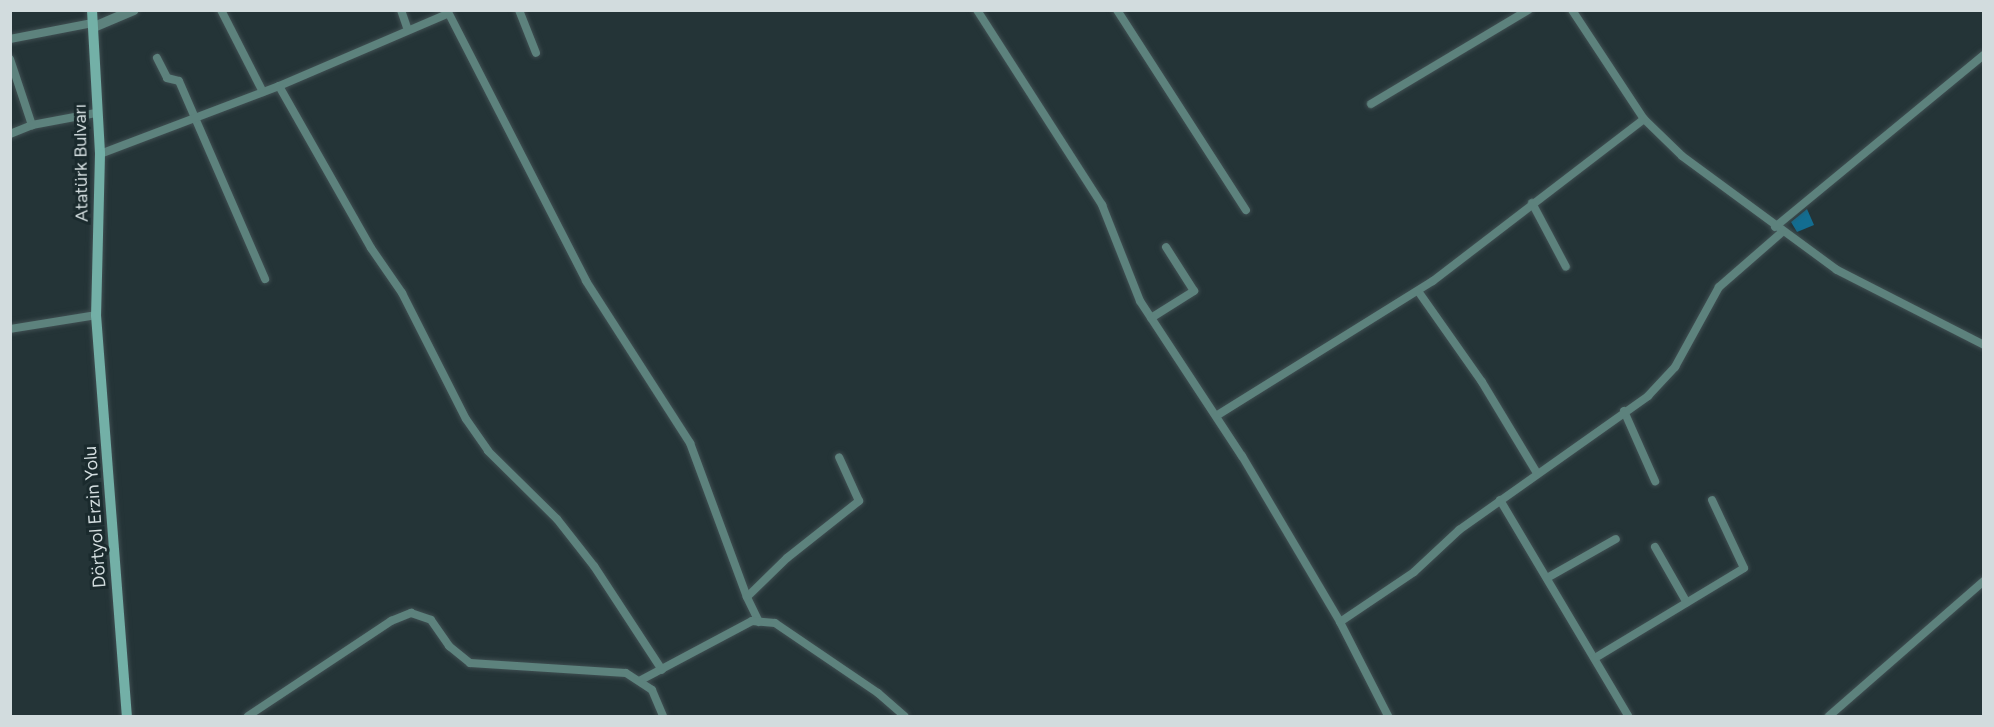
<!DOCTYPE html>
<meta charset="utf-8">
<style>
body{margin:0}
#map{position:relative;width:1994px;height:727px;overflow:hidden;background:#243437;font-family:Figtree,sans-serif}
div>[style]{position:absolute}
.building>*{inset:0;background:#136d91}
.roads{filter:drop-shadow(0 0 2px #404f52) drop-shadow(0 0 2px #404f52)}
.minor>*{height:8px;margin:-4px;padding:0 4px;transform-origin:4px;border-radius:4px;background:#5d827d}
.tertiary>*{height:10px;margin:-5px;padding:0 5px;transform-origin:5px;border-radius:5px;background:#5d827d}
.secondary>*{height:10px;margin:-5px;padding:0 5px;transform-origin:5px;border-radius:5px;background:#73b0a7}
span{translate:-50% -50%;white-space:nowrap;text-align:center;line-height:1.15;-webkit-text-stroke:6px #1a2a2d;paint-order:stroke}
.street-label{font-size:18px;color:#d2dcde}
.frame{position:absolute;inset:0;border:12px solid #d2dcde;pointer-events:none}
</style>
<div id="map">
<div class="building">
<i style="clip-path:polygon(1807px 209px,1814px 225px,1797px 232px,1791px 222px)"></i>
</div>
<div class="roads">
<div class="minor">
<i style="left:221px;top:10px;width:92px;rotate:62.9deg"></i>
<i style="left:401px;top:10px;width:21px;rotate:71deg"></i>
<i style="left:447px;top:10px;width:305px;rotate:62.8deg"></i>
<i style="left:586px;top:281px;width:193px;rotate:57.3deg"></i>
<i style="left:690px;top:443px;width:164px;rotate:69.7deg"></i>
<i style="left:519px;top:10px;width:46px;rotate:68.4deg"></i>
<i style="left:977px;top:10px;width:232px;rotate:57.3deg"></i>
<i style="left:1102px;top:205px;width:103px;rotate:68.4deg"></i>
<i style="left:1140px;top:301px;width:186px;rotate:56.7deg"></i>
<i style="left:1242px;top:456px;width:193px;rotate:59.4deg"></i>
<i style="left:1340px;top:622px;width:106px;rotate:62.9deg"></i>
<i style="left:1117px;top:10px;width:238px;rotate:57.2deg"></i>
<i style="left:1572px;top:10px;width:131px;rotate:56.6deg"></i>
<i style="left:1644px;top:119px;width:53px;rotate:44.2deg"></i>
<i style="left:1682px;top:156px;width:192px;rotate:36.3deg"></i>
<i style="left:1837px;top:270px;width:165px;rotate:27deg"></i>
<i style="left:10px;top:39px;width:84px;rotate:-11deg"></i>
<i style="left:157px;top:58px;width:22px;rotate:63deg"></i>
<i style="left:167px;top:78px;width:12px;rotate:14deg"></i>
<i style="left:179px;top:81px;width:216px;rotate:66.5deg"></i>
<i style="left:10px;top:59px;width:70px;rotate:71.6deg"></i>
<i style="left:279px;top:86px;width:186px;rotate:60.4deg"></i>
<i style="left:371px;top:248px;width:55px;rotate:55.4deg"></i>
<i style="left:402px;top:293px;width:141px;rotate:63.1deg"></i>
<i style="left:466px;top:419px;width:39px;rotate:55deg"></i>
<i style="left:488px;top:451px;width:97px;rotate:44.6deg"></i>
<i style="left:557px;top:519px;width:60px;rotate:51.8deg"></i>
<i style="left:594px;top:566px;width:124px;rotate:56.8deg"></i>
<i style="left:1371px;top:104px;width:183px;rotate:-30.9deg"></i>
<i style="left:10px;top:134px;width:24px;rotate:-22deg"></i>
<i style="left:32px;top:125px;width:65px;rotate:-10.6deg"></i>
<i style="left:100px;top:154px;width:191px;rotate:-20.8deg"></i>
<i style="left:279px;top:86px;width:183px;rotate:-23.2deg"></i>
<i style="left:1532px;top:203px;width:72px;rotate:62deg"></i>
<i style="left:1775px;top:227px;width:271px;rotate:-39.5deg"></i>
<i style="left:1418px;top:291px;width:111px;rotate:54.9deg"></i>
<i style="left:1482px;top:382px;width:106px;rotate:58.9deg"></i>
<i style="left:1151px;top:318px;width:51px;rotate:-32.1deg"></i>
<i style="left:1194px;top:291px;width:52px;rotate:-122.5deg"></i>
<i style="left:10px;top:329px;width:87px;rotate:-9.2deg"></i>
<i style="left:1624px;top:411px;width:77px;rotate:66.1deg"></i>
<i style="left:1216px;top:416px;width:256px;rotate:-31.9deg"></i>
<i style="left:1433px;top:281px;width:266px;rotate:-37.5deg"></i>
<i style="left:1500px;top:500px;width:251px;rotate:59.3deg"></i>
<i style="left:1655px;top:547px;width:64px;rotate:60.3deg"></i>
<i style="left:1547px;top:578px;width:79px;rotate:-29.5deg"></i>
<i style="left:759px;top:622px;width:28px;rotate:-116deg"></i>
<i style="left:747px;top:597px;width:56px;rotate:-44.3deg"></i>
<i style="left:787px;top:558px;width:92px;rotate:-38.4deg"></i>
<i style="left:859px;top:501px;width:48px;rotate:-114.4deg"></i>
<i style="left:1340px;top:622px;width:89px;rotate:-34deg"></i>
<i style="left:1414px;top:572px;width:62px;rotate:-43deg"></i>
<i style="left:1459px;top:530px;width:232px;rotate:-35.3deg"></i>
<i style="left:1648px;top:396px;width:40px;rotate:-47deg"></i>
<i style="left:1675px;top:367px;width:91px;rotate:-61.2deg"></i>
<i style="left:1719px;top:287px;width:84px;rotate:-41.1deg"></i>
<i style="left:1595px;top:658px;width:174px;rotate:-31.1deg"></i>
<i style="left:1744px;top:568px;width:75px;rotate:-115.2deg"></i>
<i style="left:641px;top:680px;width:126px;rotate:-28deg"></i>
<i style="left:752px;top:621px;width:23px;rotate:5deg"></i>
<i style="left:775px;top:623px;width:125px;rotate:34.2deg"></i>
<i style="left:878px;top:693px;width:35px;rotate:41deg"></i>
<i style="left:248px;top:716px;width:172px;rotate:-33.6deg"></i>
<i style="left:391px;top:621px;width:22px;rotate:-22deg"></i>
<i style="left:411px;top:613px;width:21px;rotate:19deg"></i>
<i style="left:431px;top:620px;width:32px;rotate:55deg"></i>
<i style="left:449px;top:646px;width:27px;rotate:39deg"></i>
<i style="left:470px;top:663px;width:156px;rotate:3.7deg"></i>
<i style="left:626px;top:673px;width:31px;rotate:33deg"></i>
<i style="left:652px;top:690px;width:28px;rotate:67deg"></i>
<i style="left:1829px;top:716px;width:206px;rotate:-41.1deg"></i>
</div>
<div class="tertiary">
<i style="left:94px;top:27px;width:43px;rotate:-23deg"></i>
</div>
<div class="secondary">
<i style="left:92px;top:10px;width:144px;rotate:86.8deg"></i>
<i style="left:100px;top:154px;width:161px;rotate:91.4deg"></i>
<i style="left:96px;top:315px;width:402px;rotate:85.6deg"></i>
</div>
</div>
<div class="street-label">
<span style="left:81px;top:163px;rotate:-91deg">Atatürk Bulvarı</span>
<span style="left:95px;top:517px;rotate:-94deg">Dörtyol Erzin Yolu</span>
</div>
<div class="frame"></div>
</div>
